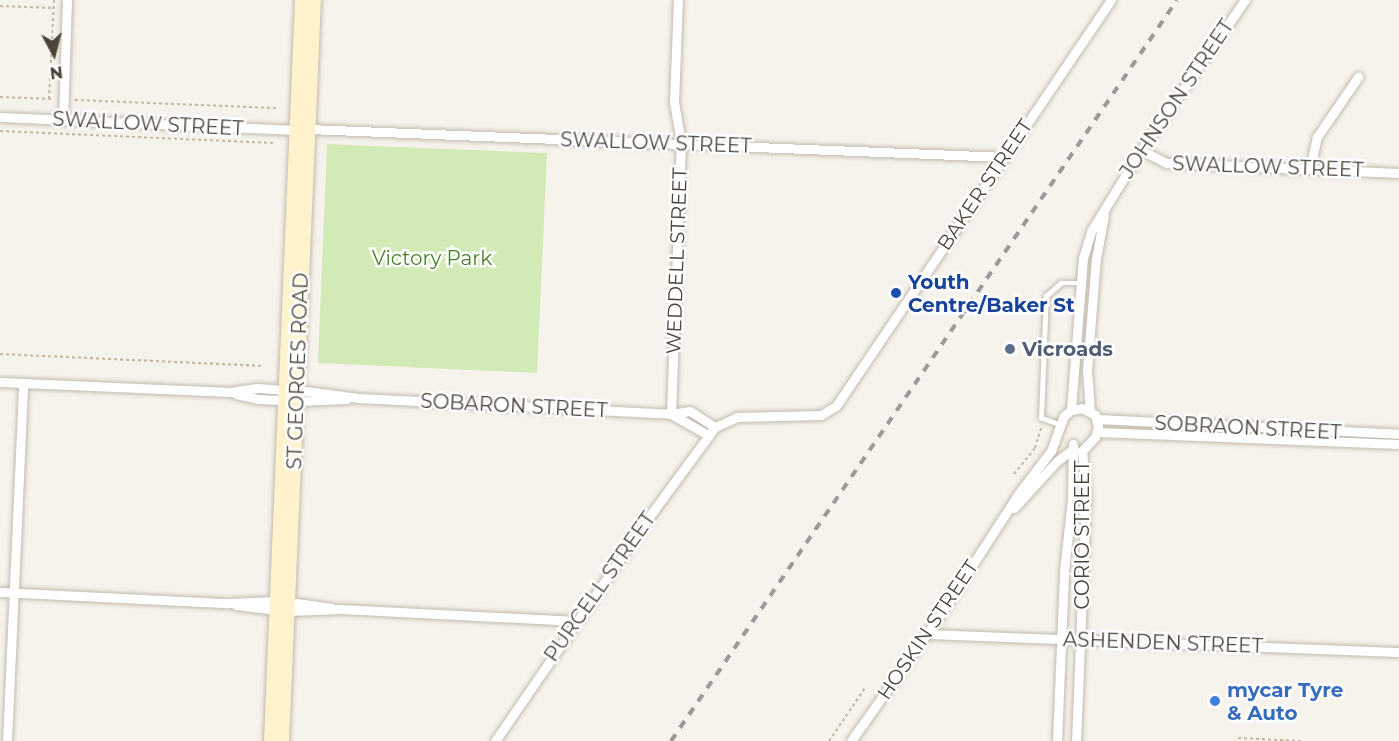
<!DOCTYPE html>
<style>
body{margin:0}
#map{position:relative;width:1399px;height:741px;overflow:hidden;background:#f6f3ec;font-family:Montserrat,sans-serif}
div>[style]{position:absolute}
.green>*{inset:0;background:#d2eab5}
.path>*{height:2px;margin-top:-1px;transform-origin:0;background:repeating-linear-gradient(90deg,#c4b79f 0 3px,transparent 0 6px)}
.roads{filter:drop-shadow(0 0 2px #c2bbae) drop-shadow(0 0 2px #c2bbae)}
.lane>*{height:4.5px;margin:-2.25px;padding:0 2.25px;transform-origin:2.25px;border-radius:2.25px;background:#fff}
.street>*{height:9px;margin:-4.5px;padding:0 4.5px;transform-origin:4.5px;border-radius:4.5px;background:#fff}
.secondary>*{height:14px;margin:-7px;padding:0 7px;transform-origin:7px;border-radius:7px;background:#fff3cd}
.rail>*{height:4px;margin-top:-2px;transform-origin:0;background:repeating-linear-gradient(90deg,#9a9a9a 0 8px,transparent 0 16px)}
.dots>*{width:16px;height:16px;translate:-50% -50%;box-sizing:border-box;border:3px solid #fff;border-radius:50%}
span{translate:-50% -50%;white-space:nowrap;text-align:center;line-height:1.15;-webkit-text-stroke:5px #fff;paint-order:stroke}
.street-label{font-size:20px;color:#4b4439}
.park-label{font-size:20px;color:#4a7f2a}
.transit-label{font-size:20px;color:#164399;font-weight:700}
.left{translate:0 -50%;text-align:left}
.service-label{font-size:20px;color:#4e5e75;font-weight:700}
.shop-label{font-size:20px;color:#366cbe;font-weight:700}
.north{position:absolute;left:24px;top:24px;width:60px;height:60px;-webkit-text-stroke:4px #fff;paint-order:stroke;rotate:173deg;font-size:16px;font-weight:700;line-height:24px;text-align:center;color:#4b4439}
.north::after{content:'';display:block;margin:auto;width:21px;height:27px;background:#4b4439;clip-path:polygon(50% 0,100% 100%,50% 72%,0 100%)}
</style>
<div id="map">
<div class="green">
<i style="clip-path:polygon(327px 144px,547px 153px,537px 373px,318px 363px)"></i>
</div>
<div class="path">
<i style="left:0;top:6px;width:54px;rotate:2.1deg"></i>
<i style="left:0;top:97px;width:54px;rotate:2.1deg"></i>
<i style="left:49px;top:99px;width:99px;rotate:-87.1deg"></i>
<i style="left:75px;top:100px;width:201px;rotate:2.3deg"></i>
<i style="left:0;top:131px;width:274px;rotate:2.5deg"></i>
<i style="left:0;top:354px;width:262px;rotate:2.6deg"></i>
<i style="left:1014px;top:474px;width:33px;rotate:-51deg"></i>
<i style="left:1035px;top:448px;width:21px;rotate:-73deg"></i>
<i style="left:1238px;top:738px;width:64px;rotate:2.7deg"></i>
<i style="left:829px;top:741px;width:64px;rotate:-55.8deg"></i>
</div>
<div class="roads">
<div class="lane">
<i style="left:1060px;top:425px;width:20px;rotate:-160deg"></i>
<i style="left:1041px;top:418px;width:122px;rotate:-87.7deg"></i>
<i style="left:1046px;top:296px;width:20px;rotate:-41deg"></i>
<i style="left:1061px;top:283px;width:21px"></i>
</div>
<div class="street">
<i style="left:0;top:117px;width:297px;rotate:2.5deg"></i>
<i style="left:63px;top:120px;width:120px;rotate:-88.1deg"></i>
<i style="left:308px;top:129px;width:697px;rotate:2.3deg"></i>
<i style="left:1141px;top:150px;width:29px;rotate:27deg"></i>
<i style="left:1167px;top:163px;width:232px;rotate:2.5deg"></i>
<i style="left:1310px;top:169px;width:33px;rotate:-78deg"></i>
<i style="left:1317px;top:137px;width:73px;rotate:-55.7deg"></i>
<i style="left:0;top:382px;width:231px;rotate:2.5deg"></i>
<i style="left:231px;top:392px;width:26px;rotate:-9deg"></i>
<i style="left:257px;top:388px;width:27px;rotate:4deg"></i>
<i style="left:298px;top:390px;width:61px;rotate:7.6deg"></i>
<i style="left:358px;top:398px;width:313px;rotate:2.9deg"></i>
<i style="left:671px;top:414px;width:19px;rotate:-9deg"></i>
<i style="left:690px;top:411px;width:30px;rotate:33deg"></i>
<i style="left:236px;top:394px;width:22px;rotate:13deg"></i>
<i style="left:257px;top:399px;width:27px;rotate:2deg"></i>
<i style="left:298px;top:401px;width:49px;rotate:-2.3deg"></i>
<i style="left:1071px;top:410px;width:152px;rotate:-85.5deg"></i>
<i style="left:1083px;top:258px;width:28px;rotate:-73deg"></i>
<i style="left:1091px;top:231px;width:95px;rotate:-58.3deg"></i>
<i style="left:1141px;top:150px;width:183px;rotate:-55.3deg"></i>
<i style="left:1090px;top:411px;width:41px;rotate:-94.2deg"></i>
<i style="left:1087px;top:370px;width:111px;rotate:-85.4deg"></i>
<i style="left:1096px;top:259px;width:45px;rotate:-79.7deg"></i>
<i style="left:671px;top:414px;width:271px;rotate:-87.9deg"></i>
<i style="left:681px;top:143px;width:42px;rotate:-99.7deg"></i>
<i style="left:674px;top:102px;width:102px;rotate:-87.8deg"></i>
<i style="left:671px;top:414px;width:43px;rotate:29.6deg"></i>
<i style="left:1097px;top:419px;width:302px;rotate:2.8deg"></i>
<i style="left:1098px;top:432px;width:301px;rotate:2.3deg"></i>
<i style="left:1014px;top:508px;width:64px;rotate:-47.5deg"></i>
<i style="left:1057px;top:461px;width:21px;rotate:-37deg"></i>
<i style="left:0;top:592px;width:228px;rotate:2.8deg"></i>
<i style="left:228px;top:603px;width:48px;rotate:-2.4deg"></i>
<i style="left:289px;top:602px;width:43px;rotate:7.9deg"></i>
<i style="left:236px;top:605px;width:40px;rotate:7.1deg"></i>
<i style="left:288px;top:611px;width:53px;rotate:-2.2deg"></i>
<i style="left:341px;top:609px;width:236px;rotate:2.9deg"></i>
<i style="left:926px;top:634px;width:473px;rotate:2.2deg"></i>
<i style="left:7px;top:741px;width:358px;rotate:-87.4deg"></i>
<i style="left:495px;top:741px;width:267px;rotate:-55.5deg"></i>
<i style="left:646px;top:521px;width:117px;rotate:-53.7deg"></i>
<i style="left:715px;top:427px;width:24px;rotate:-24deg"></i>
<i style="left:737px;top:417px;width:84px;rotate:-1.4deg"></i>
<i style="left:821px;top:415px;width:17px;rotate:-31deg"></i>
<i style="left:836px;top:406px;width:490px;rotate:-55.9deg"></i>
<i style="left:851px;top:741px;width:154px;rotate:-54.8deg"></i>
<i style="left:940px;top:615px;width:145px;rotate:-57.1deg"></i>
<i style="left:1019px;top:493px;width:53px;rotate:-52.7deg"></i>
<i style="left:1051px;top:451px;width:37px;rotate:-70deg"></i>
<i style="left:1064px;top:416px;width:9px;rotate:-41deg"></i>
<i style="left:1071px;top:410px;width:11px;rotate:-10deg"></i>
<i style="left:1082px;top:408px;width:15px;rotate:28deg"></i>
<i style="left:1095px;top:415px;width:11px;rotate:75deg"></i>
<i style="left:1098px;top:426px;width:11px;rotate:105deg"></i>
<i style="left:1095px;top:437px;width:19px;rotate:133deg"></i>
<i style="left:1082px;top:451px;width:43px;rotate:84.7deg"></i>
<i style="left:1086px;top:494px;width:247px;rotate:92.3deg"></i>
<i style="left:1057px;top:741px;width:170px;rotate:-87.6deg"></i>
<i style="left:1064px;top:571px;width:72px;rotate:-83.7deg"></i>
<i style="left:1072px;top:499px;width:55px;rotate:-89deg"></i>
</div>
<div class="secondary">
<i style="left:271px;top:741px;width:742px;rotate:-87.6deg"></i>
<i style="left:282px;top:741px;width:742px;rotate:-87.53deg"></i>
</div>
</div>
<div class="rail">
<i style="left:671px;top:741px;width:897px;rotate:-55.67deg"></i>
</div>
<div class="dots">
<i style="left:896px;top:293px;background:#1a4fb4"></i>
<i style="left:1010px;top:349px;background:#5c6f8a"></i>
<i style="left:1215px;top:701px;background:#3f7fe0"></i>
</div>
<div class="street-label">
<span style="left:1177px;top:99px;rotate:-56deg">JOHNSON STREET</span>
<span style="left:148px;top:124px;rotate:3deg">SWALLOW STREET</span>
<span style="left:656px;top:143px;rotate:2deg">SWALLOW STREET</span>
<span style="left:1268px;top:167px;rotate:2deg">SWALLOW STREET</span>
<span style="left:985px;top:185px;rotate:-56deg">BAKER STREET</span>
<span style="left:677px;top:261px;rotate:-88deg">WEDDELL STREET</span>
<span style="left:298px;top:371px;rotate:-88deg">ST GEORGES ROAD</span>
<span style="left:514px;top:406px;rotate:3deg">SOBARON STREET</span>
<span style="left:1248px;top:428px;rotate:3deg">SOBRAON STREET</span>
<span style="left:1082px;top:535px;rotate:-90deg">CORIO STREET</span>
<span style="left:600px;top:587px;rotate:-55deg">PURCELL STREET</span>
<span style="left:928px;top:630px;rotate:-56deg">HOSKIN STREET</span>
<span style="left:1163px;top:643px;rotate:2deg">ASHENDEN STREET</span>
</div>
<div class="park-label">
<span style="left:432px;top:258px">Victory Park</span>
</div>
<div class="transit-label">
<span class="left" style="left:908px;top:294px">Youth<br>Centre/Baker St</span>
</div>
<div class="service-label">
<span class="left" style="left:1022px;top:349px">Vicroads</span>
</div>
<div class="shop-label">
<span class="left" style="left:1227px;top:702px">mycar Tyre<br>&amp; Auto</span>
</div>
<div class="north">N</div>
</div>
